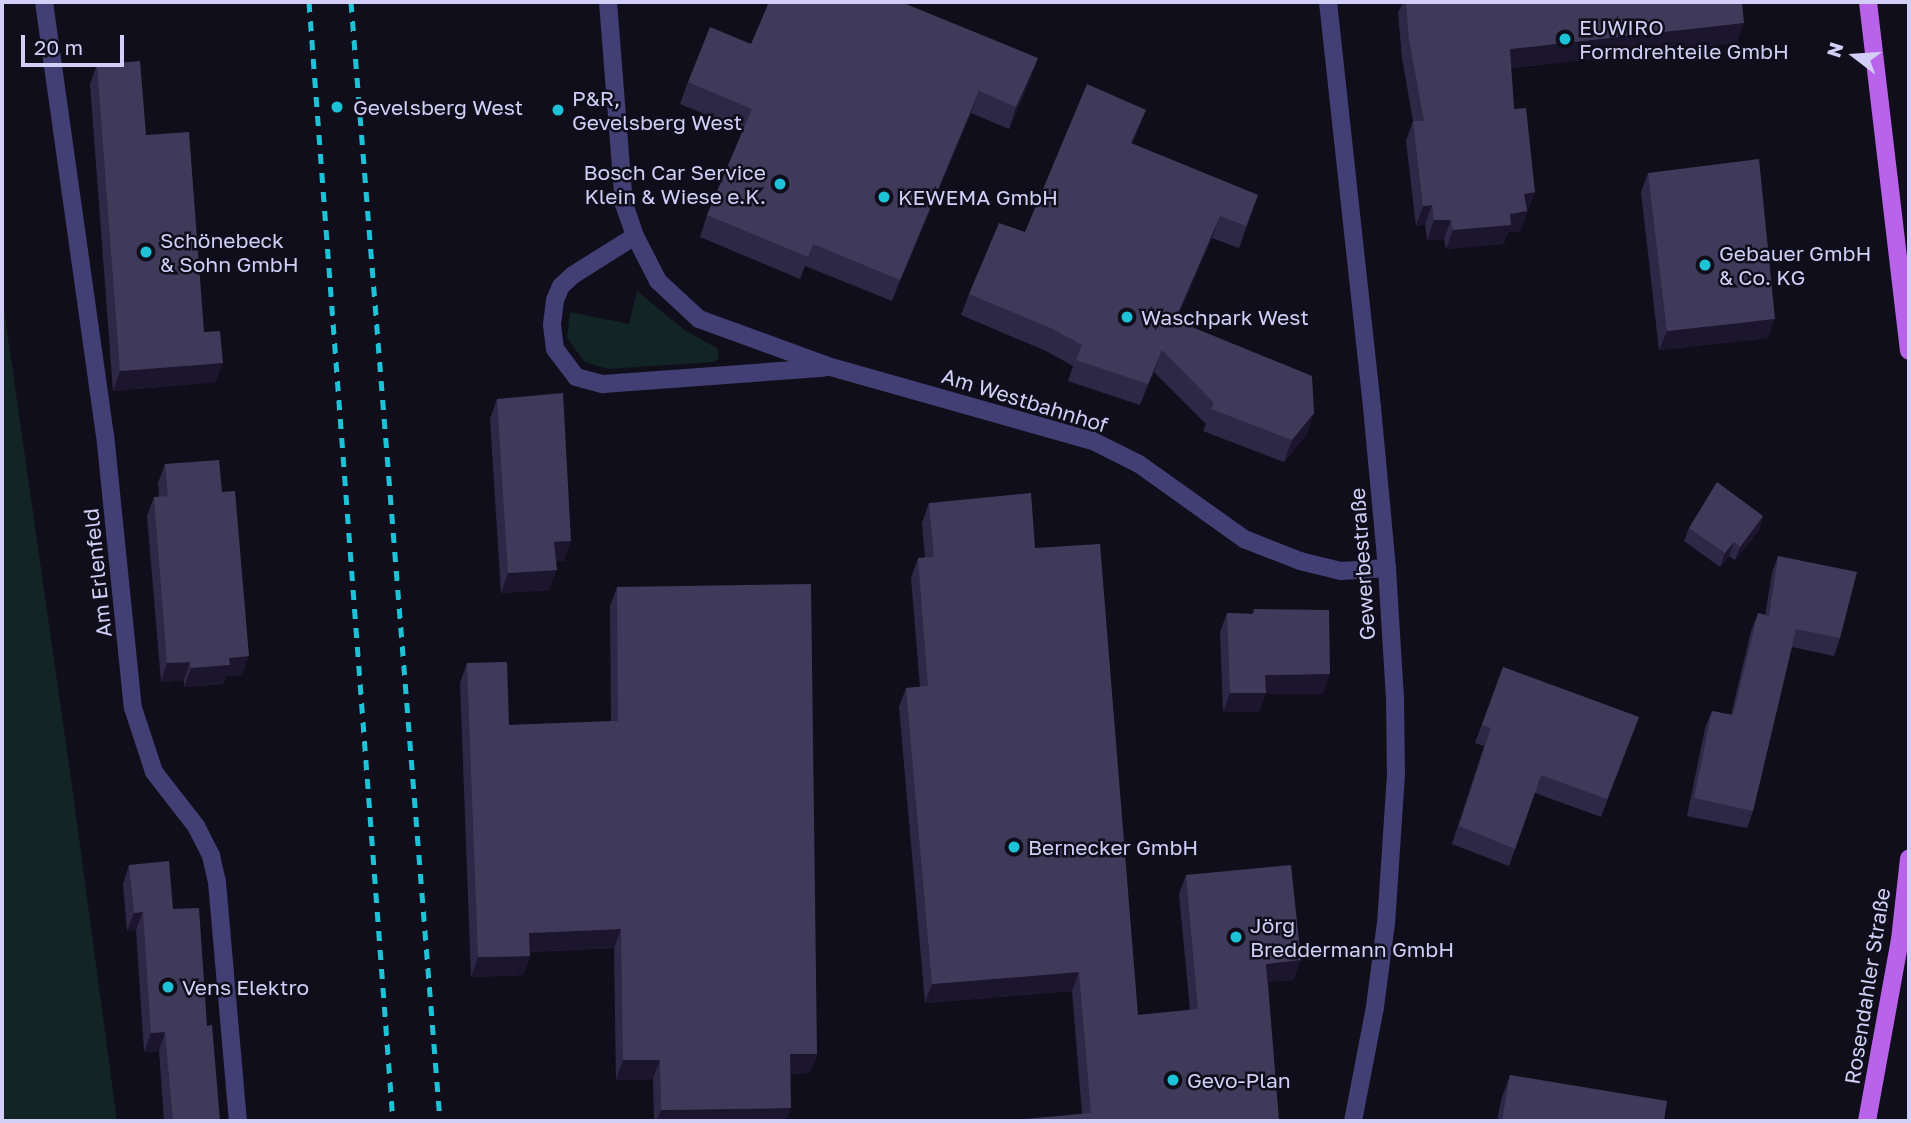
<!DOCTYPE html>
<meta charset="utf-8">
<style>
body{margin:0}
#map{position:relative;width:1911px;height:1123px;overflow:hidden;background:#100e1b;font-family:"Golos Text",sans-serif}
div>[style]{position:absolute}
.green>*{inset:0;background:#122424}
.minor>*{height:18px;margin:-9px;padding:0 9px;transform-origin:9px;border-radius:9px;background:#413f74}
.major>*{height:18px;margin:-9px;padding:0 9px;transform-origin:9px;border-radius:9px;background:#b963ea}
.rail>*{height:5px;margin-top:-2.5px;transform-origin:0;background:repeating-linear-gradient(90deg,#1dc2d6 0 10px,transparent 0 19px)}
.wall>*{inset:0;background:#2e2847}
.shaded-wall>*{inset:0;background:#1b162e}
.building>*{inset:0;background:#403a5a}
.dots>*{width:19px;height:19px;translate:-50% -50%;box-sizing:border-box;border:4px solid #100e1b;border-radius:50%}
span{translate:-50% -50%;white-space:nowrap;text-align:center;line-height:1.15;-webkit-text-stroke:5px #100e1b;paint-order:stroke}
.poi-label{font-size:21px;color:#d3cef8}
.left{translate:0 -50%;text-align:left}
.right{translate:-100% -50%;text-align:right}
.street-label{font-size:21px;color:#d3cef8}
.frame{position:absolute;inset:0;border:4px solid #d3cef8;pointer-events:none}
.north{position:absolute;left:1820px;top:21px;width:70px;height:70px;-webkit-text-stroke:5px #100e1b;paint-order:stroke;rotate:287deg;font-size:19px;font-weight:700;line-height:28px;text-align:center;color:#d3cef8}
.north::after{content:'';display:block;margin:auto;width:24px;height:32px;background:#d3cef8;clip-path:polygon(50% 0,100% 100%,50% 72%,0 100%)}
.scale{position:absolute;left:21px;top:35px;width:103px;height:32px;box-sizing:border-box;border:4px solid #d3cef8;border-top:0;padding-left:9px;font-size:21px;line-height:24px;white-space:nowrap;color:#d3cef8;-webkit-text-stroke:5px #100e1b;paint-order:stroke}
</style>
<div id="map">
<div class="green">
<i style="clip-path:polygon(637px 291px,683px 329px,718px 349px,719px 358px,714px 362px,608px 369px,585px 362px,567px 338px,570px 312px,629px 324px)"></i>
<i style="clip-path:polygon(2px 295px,72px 786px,117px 1121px,2px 1121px)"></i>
</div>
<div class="minor">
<i style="left:44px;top:2px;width:436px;rotate:82deg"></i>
<i style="left:105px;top:434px;width:275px;rotate:84.2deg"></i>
<i style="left:133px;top:708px;width:67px;rotate:71.8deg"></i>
<i style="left:154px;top:772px;width:68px;rotate:52.1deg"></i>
<i style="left:196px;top:826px;width:34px;rotate:63deg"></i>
<i style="left:211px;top:856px;width:27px;rotate:77deg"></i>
<i style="left:217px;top:882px;width:240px;rotate:85deg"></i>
<i style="left:608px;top:2px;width:203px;rotate:85.5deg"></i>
<i style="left:624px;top:204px;width:34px;rotate:71deg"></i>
<i style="left:635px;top:236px;width:51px;rotate:62.9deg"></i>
<i style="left:658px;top:281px;width:56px;rotate:42.8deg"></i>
<i style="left:699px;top:319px;width:140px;rotate:20deg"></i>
<i style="left:831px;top:367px;width:272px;rotate:15.8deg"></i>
<i style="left:1093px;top:441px;width:51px;rotate:26.6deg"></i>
<i style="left:1139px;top:464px;width:129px;rotate:35.5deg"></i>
<i style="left:1244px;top:539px;width:60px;rotate:21.4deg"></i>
<i style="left:1300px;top:561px;width:42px;rotate:13.7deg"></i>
<i style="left:1341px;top:571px;width:46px;rotate:-3.7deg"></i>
<i style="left:1328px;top:2px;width:407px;rotate:83.8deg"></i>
<i style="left:1372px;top:407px;width:162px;rotate:84.7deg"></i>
<i style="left:1387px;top:568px;width:129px;rotate:86.5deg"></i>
<i style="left:1395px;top:697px;width:77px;rotate:89.3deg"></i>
<i style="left:1396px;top:774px;width:149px;rotate:93.8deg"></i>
<i style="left:1386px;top:923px;width:85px;rotate:97.5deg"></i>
<i style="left:1375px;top:1007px;width:116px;rotate:100.9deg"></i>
<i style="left:635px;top:236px;width:73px;rotate:147.8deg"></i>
<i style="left:573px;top:275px;width:16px;rotate:137deg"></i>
<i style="left:561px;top:286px;width:15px;rotate:113deg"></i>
<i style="left:555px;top:300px;width:25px;rotate:97deg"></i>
<i style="left:552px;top:325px;width:24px;rotate:83deg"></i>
<i style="left:555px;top:349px;width:35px;rotate:53deg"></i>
<i style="left:576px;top:377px;width:28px;rotate:15deg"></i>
<i style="left:603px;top:384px;width:221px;rotate:-4.2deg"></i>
</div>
<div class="major">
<i style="left:1868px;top:2px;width:351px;rotate:83.3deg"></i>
<i style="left:1867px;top:1121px;width:184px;rotate:-79.7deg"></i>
<i style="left:1900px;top:940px;width:82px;rotate:-83.7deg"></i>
</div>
<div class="rail">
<i style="left:309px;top:2px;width:1122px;rotate:85.71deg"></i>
<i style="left:351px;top:2px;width:1123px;rotate:85.45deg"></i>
</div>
<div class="wall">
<i style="clip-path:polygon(1403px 2px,1742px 2px,1737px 43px,1511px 68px,1514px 109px,1535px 192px,1520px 231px,1508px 232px,1503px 244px,1446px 249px,1444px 239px,1427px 240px,1425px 224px,1416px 226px,1406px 141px,1413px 121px,1402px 58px,1398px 13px)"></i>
<i style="clip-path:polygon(751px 44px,1038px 58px,1030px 80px,1009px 129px,971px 113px,892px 301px,805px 266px,800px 279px,700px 237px,707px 215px,743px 130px,680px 104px,688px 82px)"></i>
<i style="clip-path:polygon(97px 65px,146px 135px,204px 332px,216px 382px,113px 391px,90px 84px)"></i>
<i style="clip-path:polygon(1138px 131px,1132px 144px,1258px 195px,1239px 248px,1212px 238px,1176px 321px,1314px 413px,1306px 435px,1284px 462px,1203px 431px,1206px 424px,1154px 372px,1140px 405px,1068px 381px,1073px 366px,1046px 351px,961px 315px,969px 294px,1025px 232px)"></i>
<i style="clip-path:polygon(1648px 173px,1768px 338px,1659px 350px,1641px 192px)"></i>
<i style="clip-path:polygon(497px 399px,564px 561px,556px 561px,549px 590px,501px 593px,490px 419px)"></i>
<i style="clip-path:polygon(165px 464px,222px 492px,249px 656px,242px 675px,226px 676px,223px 684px,184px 687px,184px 680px,161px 682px,147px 516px,154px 497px,159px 497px,158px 483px)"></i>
<i style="clip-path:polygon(929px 503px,1035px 548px,1138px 1015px,1190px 1010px,1179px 894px,1186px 875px,1294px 980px,1268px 982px,1279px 1121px,1082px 1114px,1072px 991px,925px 1003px,899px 707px,906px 688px,920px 687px,911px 578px,918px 558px,925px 558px,922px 523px)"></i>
<i style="clip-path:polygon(1763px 516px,1759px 530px,1735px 560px,1729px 556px,1720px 567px,1684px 541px,1689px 528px)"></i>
<i style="clip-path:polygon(1778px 556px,1840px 638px,1834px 656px,1792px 647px,1753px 811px,1747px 828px,1687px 816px,1705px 728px,1712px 711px,1731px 715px,1751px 631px,1758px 613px,1765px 615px,1772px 573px)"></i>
<i style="clip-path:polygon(617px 587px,817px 1054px,810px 1073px,790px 1074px,786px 1121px,654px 1121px,653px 1079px,616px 1080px,614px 948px,530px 952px,530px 956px,523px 975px,471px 977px,460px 683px,467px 663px,509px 725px,611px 721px,610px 606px)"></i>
<i style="clip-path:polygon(1254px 609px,1323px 694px,1265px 694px,1259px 712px,1223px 712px,1220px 632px,1227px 613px,1252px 614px)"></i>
<i style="clip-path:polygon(1503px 667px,1639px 717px,1601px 817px,1535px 793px,1509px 866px,1452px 844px,1484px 746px,1475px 743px)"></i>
<i style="clip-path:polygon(129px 865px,173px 909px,207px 1026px,220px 1121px,164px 1121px,159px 1051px,144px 1052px,136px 930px,127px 931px,123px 884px)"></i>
<i style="clip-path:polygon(1510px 1075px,1664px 1121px,1497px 1121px,1501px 1100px)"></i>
</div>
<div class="shaded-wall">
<i style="clip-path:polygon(1744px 23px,1737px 43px,1503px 69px,1510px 49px)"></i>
<i style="clip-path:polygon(1038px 58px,1030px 80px,1009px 129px,1016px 107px)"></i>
<i style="clip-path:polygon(979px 91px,971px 113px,892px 301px,900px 280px)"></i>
<i style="clip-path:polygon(1146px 110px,1138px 131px,1123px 165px,1131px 143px)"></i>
<i style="clip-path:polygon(1535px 192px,1520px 231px,1508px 232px,1503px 244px,1446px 249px,1453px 230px,1510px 214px,1524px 194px)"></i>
<i style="clip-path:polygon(1432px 205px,1425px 224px,1416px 226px,1423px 206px)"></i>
<i style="clip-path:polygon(1220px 216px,1212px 238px,1167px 342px,1175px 320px)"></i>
<i style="clip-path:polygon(1434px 220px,1451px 220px,1444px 239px,1427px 240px)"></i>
<i style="clip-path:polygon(1775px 319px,1768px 338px,1659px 350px,1667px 331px)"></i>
<i style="clip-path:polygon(1162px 350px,1154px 372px,1140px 405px,1148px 384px)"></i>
<i style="clip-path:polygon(223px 363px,216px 382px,113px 391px,120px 371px)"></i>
<i style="clip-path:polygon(1314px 413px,1306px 435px,1284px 462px,1292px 440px)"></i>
<i style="clip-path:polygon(1763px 516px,1759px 530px,1735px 560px,1740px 547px)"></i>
<i style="clip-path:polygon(571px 541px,564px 561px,547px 561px,554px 542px)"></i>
<i style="clip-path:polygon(1734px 542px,1729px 556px,1720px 567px,1725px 553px)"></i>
<i style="clip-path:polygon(557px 570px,549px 590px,501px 593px,508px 573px)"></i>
<i style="clip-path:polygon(249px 656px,242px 675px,226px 676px,223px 684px,184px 687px,191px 668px,229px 658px)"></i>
<i style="clip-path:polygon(190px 662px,184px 680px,161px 682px,167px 663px)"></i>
<i style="clip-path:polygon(1330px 674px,1323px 694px,1265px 694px,1259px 712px,1223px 712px,1230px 693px,1265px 675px)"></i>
<i style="clip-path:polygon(143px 912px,136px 930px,127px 931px,134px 913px)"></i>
<i style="clip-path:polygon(621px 929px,614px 948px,522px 952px,529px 933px)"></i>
<i style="clip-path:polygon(530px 956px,523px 975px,471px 977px,478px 957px)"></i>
<i style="clip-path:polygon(1301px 960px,1294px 980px,1259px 983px,1266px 964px)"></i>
<i style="clip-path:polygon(1079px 972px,1072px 991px,925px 1003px,932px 984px)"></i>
<i style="clip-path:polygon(165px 1032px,159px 1051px,144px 1052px,151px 1033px)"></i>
<i style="clip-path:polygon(790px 1054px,817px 1054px,810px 1073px,783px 1074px)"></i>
<i style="clip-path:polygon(623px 1060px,660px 1060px,653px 1079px,616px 1080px)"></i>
<i style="clip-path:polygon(791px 1108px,786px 1121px,657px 1121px,661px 1110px)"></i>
</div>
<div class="building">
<i style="clip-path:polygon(769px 2px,901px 2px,1038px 58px,1016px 107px,979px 91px,900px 280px,813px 244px,808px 257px,707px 215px,752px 109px,688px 82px,710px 27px,751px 44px)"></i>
<i style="clip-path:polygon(1406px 2px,1742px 2px,1744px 23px,1510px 49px,1514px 109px,1526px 108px,1535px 192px,1524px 194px,1527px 211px,1510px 214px,1511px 225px,1453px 230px,1451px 220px,1434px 220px,1432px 205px,1423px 206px,1413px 121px,1424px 121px,1409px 39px)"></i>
<i style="clip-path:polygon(140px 61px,146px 135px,189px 132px,204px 332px,220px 331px,223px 363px,120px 371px,97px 65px)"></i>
<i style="clip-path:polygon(1087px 84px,1146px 110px,1131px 143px,1258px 195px,1246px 226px,1220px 216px,1175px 320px,1312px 376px,1314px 413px,1292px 440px,1211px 409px,1214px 403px,1162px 350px,1148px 384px,1076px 360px,1082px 345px,1053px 329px,969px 294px,999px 223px,1025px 232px)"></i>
<i style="clip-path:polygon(1759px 159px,1775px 319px,1667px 331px,1648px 173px)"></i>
<i style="clip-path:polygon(563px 393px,571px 541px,554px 542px,557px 570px,508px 573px,497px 399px)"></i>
<i style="clip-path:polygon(219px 460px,222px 492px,235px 491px,249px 656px,229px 658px,230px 665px,191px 668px,190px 662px,167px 663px,154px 497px,168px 496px,165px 464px)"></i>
<i style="clip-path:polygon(1717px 482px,1763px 516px,1740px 547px,1734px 542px,1725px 553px,1689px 528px)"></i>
<i style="clip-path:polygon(1031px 493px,1035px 548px,1100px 544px,1138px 1015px,1198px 1009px,1186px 875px,1291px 865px,1301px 960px,1266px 964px,1279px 1121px,1001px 1121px,1091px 1113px,1079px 972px,932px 984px,906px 688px,928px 686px,918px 558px,934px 557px,929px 503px)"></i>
<i style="clip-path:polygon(1778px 556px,1857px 572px,1840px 638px,1796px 629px,1753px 811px,1694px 798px,1712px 711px,1733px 715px,1758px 613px,1769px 616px)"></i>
<i style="clip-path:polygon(811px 584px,817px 1054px,790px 1054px,791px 1108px,661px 1110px,660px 1060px,623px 1060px,621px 929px,529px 933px,530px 956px,478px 957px,467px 663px,507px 662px,509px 725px,618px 721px,617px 587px)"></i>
<i style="clip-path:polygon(1254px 609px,1329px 610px,1330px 674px,1265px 675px,1266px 693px,1230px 693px,1227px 613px,1254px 614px)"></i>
<i style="clip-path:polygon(1503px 667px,1639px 717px,1607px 799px,1541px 775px,1515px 849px,1459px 826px,1491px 728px,1482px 725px)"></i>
<i style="clip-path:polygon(169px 861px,173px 909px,199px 908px,207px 1026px,212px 1025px,220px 1121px,173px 1121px,165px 1032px,151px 1033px,143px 912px,134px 913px,129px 865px)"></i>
<i style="clip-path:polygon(1510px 1075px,1667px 1101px,1664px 1121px,1502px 1121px)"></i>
</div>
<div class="dots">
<i style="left:1565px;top:39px;background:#1dc2d6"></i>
<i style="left:337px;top:107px;background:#1dc2d6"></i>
<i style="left:558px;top:110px;background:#1dc2d6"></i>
<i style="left:780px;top:184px;background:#1dc2d6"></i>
<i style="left:884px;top:197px;background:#1dc2d6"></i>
<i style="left:146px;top:252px;background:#1dc2d6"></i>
<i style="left:1705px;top:265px;background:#1dc2d6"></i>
<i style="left:1127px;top:317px;background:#1dc2d6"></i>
<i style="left:1014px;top:847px;background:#1dc2d6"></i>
<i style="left:1236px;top:937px;background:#1dc2d6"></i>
<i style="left:168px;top:987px;background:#1dc2d6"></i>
<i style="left:1173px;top:1080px;background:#1dc2d6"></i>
</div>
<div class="poi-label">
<span class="left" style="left:1579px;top:39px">EUWIRO<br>Formdrehteile GmbH</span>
<span class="left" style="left:572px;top:110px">P&amp;R,<br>Gevelsberg West</span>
<span class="left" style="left:353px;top:107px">Gevelsberg West</span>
<span class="right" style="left:766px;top:184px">Bosch Car Service<br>Klein &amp; Wiese e.K.</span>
<span class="left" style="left:898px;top:197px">KEWEMA GmbH</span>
<span class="left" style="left:160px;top:252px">Schönebeck<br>&amp; Sohn GmbH</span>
<span class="left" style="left:1719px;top:265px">Gebauer GmbH<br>&amp; Co. KG</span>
<span class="left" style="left:1141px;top:317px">Waschpark West</span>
<span class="left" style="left:1028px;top:847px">Bernecker GmbH</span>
<span class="left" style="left:1250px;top:937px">Jörg<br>Breddermann GmbH</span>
<span class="left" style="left:182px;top:987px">Vens Elektro</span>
<span class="left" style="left:1187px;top:1080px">Gevo-Plan</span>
</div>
<div class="street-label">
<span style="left:1025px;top:400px;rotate:17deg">Am Westbahnhof</span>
<span style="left:1362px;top:564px;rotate:-94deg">Gewerbestraße</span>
<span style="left:97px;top:573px;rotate:-96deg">Am Erlenfeld</span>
<span style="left:1867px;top:986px;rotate:-81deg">Rosendahler Straße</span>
</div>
<div class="frame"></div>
<div class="north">N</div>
<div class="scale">20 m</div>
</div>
